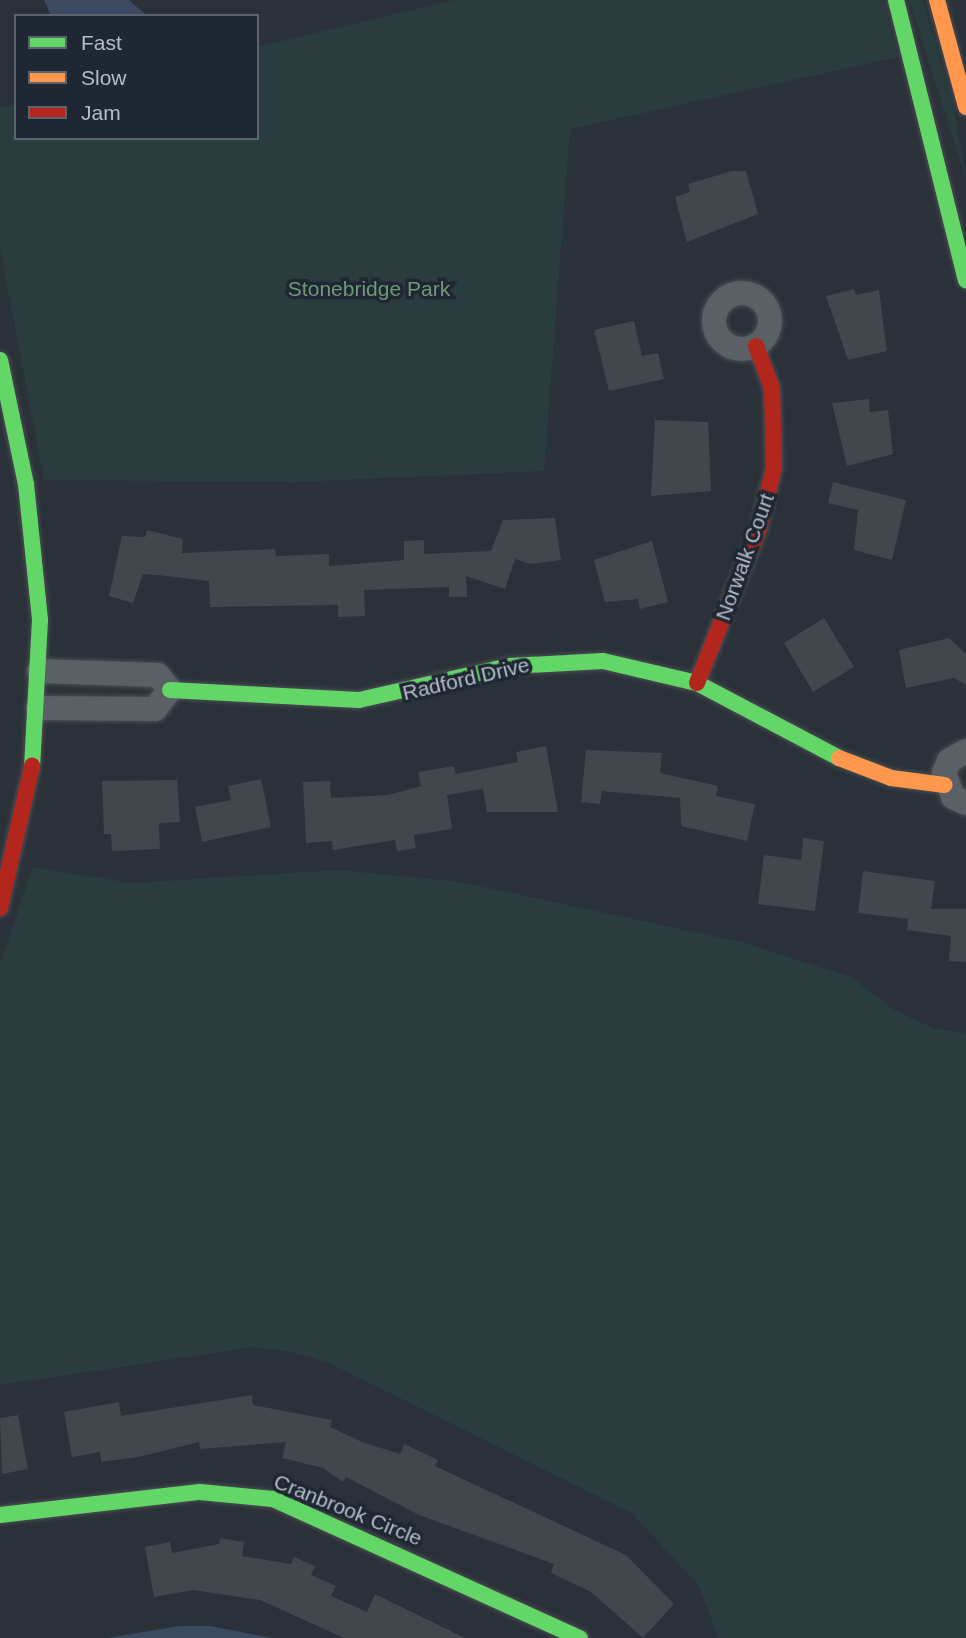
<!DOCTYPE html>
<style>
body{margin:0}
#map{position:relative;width:966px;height:1638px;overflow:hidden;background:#2b3138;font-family:Arial,sans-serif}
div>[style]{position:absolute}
.green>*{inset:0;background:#293c3e}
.water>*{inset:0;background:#3a4a61}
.building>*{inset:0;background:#42464d}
.roads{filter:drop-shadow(0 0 2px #494d53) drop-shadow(0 0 2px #494d53)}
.street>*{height:24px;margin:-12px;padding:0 12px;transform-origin:12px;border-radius:12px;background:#5b5f66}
.street>.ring{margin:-12px;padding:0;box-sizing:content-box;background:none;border:24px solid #5b5f66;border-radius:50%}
.fast>*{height:16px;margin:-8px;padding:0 8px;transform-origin:8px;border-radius:8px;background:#63d668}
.slow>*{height:16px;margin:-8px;padding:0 8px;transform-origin:8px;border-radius:8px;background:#ff974d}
.jam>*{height:16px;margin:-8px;padding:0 8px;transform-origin:8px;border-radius:8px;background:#b3261e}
span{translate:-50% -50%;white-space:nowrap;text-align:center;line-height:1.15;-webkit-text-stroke:7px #1f2733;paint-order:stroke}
.park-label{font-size:21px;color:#6e9878}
.street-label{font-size:21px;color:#b6bdc8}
.legend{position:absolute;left:14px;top:14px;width:245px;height:126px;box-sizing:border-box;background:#1f2733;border:2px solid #5b636f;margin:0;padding:9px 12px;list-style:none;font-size:21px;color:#b6bdc8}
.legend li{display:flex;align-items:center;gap:14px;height:35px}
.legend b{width:35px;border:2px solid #5b636f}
</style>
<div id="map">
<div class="green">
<i style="clip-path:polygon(454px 0,883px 0,898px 57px,570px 129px,544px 471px,296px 482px,44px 480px,0 248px,0 108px,16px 104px,16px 138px,257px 138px,257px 47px)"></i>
<i style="clip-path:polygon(909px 0,923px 0,954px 107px,966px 180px)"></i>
<i style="clip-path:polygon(33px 867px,131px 883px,339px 870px,460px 882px,741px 942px,851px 977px,894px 1010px,933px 1028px,966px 1033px,966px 1638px,719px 1638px,698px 1585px,632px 1513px,329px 1363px,291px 1352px,254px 1347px,0 1385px,0 964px)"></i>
</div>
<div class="water">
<i style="clip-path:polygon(44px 0,129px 0,147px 16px,51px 16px)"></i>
<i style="clip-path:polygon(179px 1626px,210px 1626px,272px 1638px,108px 1638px)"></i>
</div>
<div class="building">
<i style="clip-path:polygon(732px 171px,746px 171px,758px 214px,687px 242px,675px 197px,690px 192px,688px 184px)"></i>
<i style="clip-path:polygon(854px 289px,856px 295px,879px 290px,887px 351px,848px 360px,826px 296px)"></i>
<i style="clip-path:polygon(634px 321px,642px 356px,658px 353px,664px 379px,609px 391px,594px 330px)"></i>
<i style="clip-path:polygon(869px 399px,870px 412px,888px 410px,893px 454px,847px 466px,832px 403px)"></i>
<i style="clip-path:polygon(655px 420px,708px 422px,711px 491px,651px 496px)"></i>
<i style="clip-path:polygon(833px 482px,906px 500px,892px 560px,854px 550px,858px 510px,828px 503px)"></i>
<i style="clip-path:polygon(555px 518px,561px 560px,531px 564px,515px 559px,505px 589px,466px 576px,467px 597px,449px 597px,449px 587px,364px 590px,365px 616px,338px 617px,338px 605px,210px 607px,209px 581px,158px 575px,143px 574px,133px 603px,109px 596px,122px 536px,145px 537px,147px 530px,183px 539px,182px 553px,275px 549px,276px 556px,329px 554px,329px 566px,404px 560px,404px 541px,424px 540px,424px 554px,491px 551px,503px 520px)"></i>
<i style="clip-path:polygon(652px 541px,668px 602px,640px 609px,638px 599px,605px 602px,594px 560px)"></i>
<i style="clip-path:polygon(824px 618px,854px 667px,813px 692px,784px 643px)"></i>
<i style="clip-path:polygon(949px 638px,966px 654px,966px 685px,954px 678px,906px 688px,899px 650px)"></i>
<i style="clip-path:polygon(546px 746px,558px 812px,487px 812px,483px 789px,447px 795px,452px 829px,414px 835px,416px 848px,397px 851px,395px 840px,333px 850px,332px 841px,306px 843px,303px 782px,330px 781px,331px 798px,388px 795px,421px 786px,418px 772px,454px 766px,456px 774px,518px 762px,516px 752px)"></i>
<i style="clip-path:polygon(586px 750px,662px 753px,660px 773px,718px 786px,716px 796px,755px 804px,747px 841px,681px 826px,680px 798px,602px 791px,600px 804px,581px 802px)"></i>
<i style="clip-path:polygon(261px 779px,271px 827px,202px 842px,195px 807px,231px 800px,228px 786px)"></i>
<i style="clip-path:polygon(177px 780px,180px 822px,159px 823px,160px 849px,112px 851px,111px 834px,104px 834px,102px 781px)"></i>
<i style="clip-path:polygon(803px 838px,824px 841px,815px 911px,758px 904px,764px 855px,801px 860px)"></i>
<i style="clip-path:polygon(863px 871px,935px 881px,931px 909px,966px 909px,966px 962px,949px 961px,951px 936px,907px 930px,908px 919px,858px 913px)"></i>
<i style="clip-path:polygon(252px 1395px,253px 1405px,332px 1420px,330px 1427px,362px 1442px,400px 1454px,404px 1444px,438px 1460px,435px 1466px,626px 1555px,674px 1604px,643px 1638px,591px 1592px,551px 1573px,554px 1564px,419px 1515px,346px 1477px,343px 1482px,323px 1468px,282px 1458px,286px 1442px,200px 1449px,199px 1442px,138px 1457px,101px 1462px,100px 1452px,72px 1457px,64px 1412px,119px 1402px,121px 1416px)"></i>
<i style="clip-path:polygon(18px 1415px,28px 1469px,2px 1474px,0 1418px)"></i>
<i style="clip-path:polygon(220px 1538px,244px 1542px,242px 1556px,291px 1564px,294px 1557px,315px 1566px,311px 1575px,336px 1586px,331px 1596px,367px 1612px,375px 1594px,465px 1638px,344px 1638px,260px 1600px,193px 1590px,154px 1597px,145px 1547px,170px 1542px,172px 1553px,219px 1544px)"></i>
</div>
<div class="roads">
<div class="street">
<i class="ring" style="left:714px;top:293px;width:32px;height:32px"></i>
<i style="left:38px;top:708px;width:117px;rotate:0.5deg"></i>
<i style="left:155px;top:709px;width:24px;rotate:-52deg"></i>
<i style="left:170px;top:690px;width:19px;rotate:-129deg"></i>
<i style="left:158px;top:675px;width:119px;rotate:-178.1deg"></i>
<i style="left:966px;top:751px;width:20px;rotate:150deg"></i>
<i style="left:949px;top:761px;width:13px;rotate:113deg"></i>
<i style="left:944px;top:773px;width:26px;rotate:69deg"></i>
<i style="left:953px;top:797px;width:14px;rotate:25deg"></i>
</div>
<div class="fast">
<i style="left:896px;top:0;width:289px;rotate:76deg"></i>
<i style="left:0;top:360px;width:127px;rotate:78.2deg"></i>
<i style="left:26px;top:484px;width:137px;rotate:84.1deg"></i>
<i style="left:40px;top:620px;width:146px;rotate:93.1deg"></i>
<i style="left:170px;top:690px;width:189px;rotate:3deg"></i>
<i style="left:359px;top:700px;width:155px;rotate:-12.7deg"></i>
<i style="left:510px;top:666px;width:93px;rotate:-3.1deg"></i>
<i style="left:603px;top:661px;width:97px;rotate:13.2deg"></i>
<i style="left:697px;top:683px;width:161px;rotate:27.8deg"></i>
<i style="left:0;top:1515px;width:201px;rotate:-6.6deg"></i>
<i style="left:200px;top:1492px;width:73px;rotate:5.5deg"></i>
<i style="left:273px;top:1499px;width:337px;rotate:24.4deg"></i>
</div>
<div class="slow">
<i style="left:937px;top:0;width:111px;rotate:74.8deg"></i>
<i style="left:839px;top:758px;width:56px;rotate:21deg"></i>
<i style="left:891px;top:778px;width:54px;rotate:7.4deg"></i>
</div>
<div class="jam">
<i style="left:697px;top:683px;width:167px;rotate:-68.2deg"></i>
<i style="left:759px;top:528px;width:62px;rotate:-76deg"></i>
<i style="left:774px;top:468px;width:80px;rotate:-91.4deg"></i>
<i style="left:772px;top:388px;width:45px;rotate:-110.9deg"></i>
<i style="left:0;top:908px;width:146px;rotate:-77.3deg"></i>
</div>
</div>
<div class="park-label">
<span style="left:369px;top:289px">Stonebridge Park</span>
</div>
<div class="street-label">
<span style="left:745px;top:557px;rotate:-70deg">Norwalk Court</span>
<span style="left:466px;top:679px;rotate:-13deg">Radford Drive</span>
<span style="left:348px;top:1510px;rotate:22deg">Cranbrook Circle</span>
</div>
<ul class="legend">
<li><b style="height:9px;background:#63d668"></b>Fast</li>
<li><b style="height:9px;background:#ff974d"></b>Slow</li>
<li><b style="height:9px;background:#b3261e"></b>Jam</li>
</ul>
</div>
